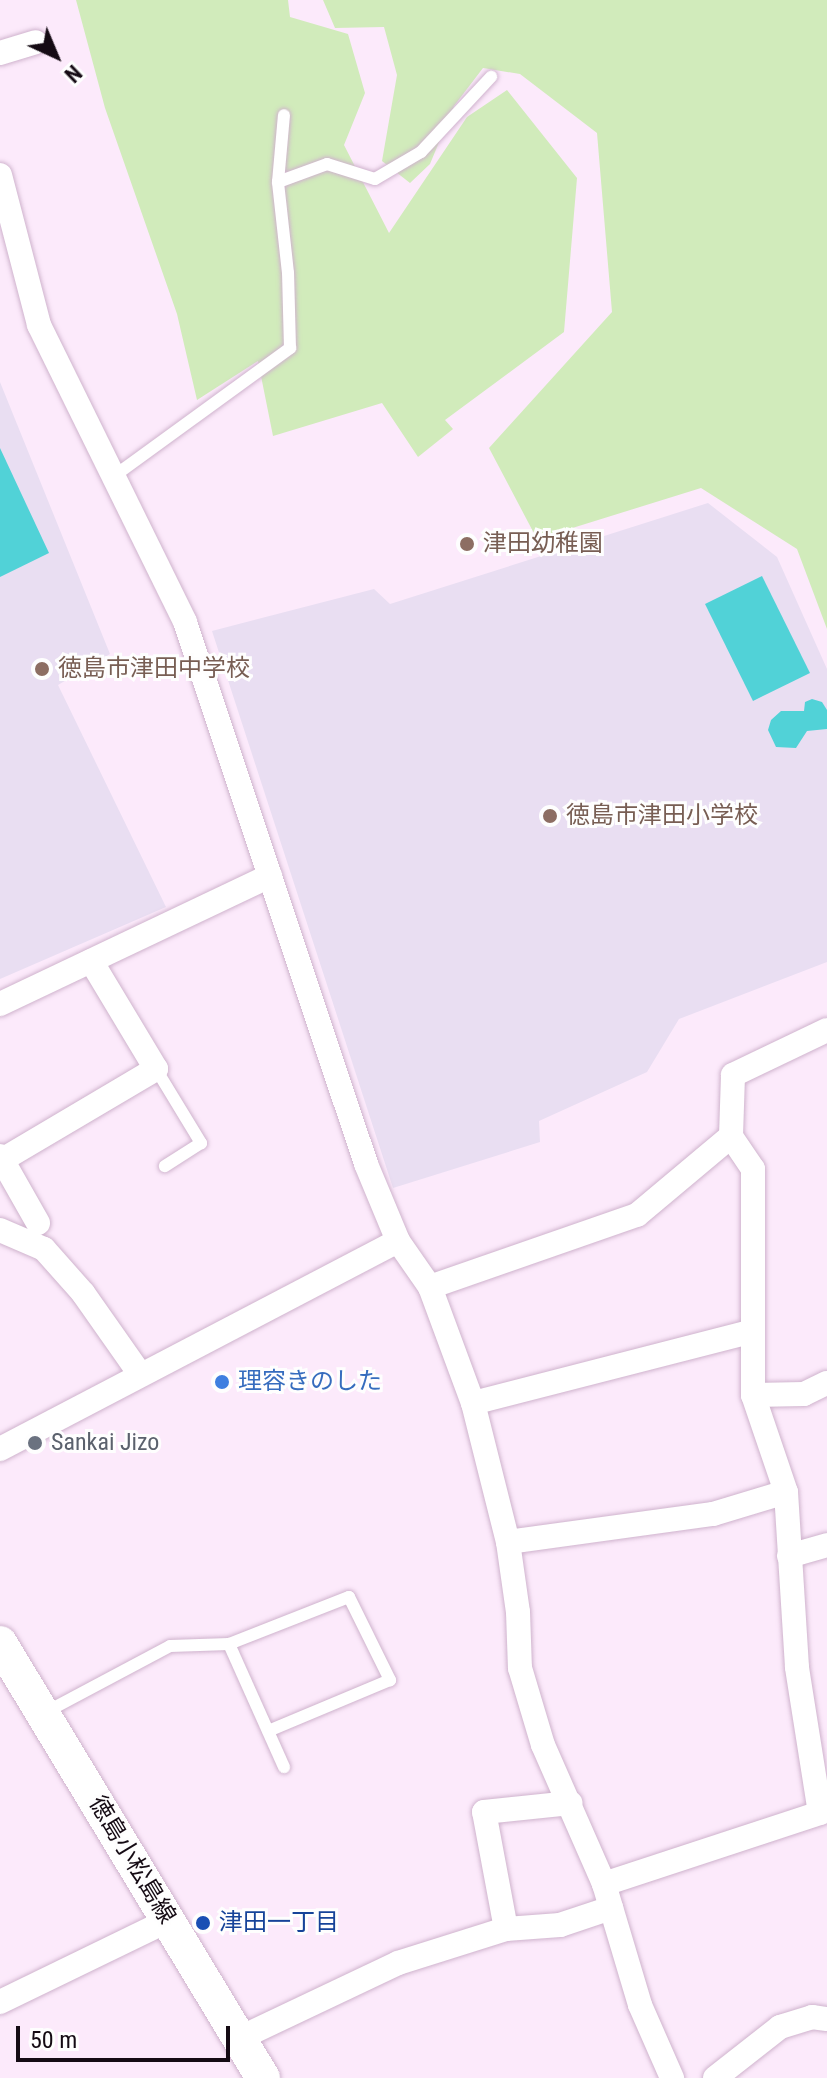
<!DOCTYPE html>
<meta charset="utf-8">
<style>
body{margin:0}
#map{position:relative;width:827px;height:2078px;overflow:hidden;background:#fceafb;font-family:"Roboto Condensed","Noto Sans JP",sans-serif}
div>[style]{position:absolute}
.education>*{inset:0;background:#e9def2}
.green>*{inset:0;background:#d1ebbb}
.water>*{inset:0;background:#51d2d7}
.roads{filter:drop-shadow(0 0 2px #cfb3cd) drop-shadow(0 0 2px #cfb3cd)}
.lane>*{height:12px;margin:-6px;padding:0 6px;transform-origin:6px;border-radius:6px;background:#fff}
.street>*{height:24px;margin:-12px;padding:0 12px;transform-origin:12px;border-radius:12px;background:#fff}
.secondary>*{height:34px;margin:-17px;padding:0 17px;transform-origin:17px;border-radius:17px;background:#fff}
.dots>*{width:22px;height:22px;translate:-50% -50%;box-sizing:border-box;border:4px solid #fefefe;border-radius:50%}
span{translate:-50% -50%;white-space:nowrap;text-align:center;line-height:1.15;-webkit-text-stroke:6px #fefefe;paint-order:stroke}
.education-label{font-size:24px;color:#785e54}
.left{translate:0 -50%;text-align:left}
.shop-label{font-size:24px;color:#366cbe}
.worship-label{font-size:24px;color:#5b616d}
.street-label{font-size:24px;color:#150b14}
.transit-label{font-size:24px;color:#164399}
.north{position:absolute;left:16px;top:16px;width:80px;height:80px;-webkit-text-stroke:6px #fefefe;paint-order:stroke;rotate:136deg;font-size:22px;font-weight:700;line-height:32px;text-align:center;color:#150b14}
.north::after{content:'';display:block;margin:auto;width:28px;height:36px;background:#150b14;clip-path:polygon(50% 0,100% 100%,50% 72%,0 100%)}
.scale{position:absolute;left:16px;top:2026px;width:214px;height:36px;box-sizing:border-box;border:4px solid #150b14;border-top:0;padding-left:10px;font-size:24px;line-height:28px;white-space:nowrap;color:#150b14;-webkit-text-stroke:6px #fefefe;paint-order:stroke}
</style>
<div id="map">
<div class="education">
<i style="clip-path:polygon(0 382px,110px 654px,58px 685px,166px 907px,0 979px)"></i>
<i style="clip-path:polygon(708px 503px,777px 557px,827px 669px,827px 962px,679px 1019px,647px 1072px,539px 1121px,540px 1142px,393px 1188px,212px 631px,374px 589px,390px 604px)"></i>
</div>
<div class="green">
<i style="clip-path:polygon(76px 0,288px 0,290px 17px,348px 34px,365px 93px,344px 145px,389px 233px,467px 117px,507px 90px,577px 178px,564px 332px,445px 420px,453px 429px,418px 457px,382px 403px,273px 436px,258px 361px,197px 400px,177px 314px,105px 108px)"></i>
<i style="clip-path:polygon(323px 0,827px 0,827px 629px,797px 549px,701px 488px,537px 539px,489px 448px,612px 312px,597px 133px,520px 74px,483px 68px,454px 106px,430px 164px,410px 183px,382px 161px,397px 75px,384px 27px,335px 28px)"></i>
</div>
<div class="water">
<i style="clip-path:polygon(0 448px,49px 553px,0 577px)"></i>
<i style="clip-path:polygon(762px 576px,810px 673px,753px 701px,705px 604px)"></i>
<i style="clip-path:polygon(812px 699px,822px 702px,827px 710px,827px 729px,807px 731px,796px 748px,776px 747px,768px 730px,771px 720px,781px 711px,804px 711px,805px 702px)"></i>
</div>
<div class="roads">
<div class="lane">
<i style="left:278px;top:182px;width:67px;rotate:-84.9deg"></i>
<i style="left:114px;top:476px;width:218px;rotate:-36deg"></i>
<i style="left:290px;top:348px;width:75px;rotate:-91.5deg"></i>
<i style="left:288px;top:273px;width:92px;rotate:-96.3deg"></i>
<i style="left:278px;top:182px;width:52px;rotate:-20.2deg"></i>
<i style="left:327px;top:164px;width:50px;rotate:17.4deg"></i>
<i style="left:375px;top:179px;width:53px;rotate:-30.4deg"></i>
<i style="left:421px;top:152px;width:103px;rotate:-47deg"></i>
<i style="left:156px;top:1069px;width:87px;rotate:58.7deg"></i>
<i style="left:201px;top:1143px;width:43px;rotate:147.4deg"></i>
<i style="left:229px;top:1644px;width:135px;rotate:65.9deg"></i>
<i style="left:46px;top:1712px;width:140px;rotate:-28deg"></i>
<i style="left:170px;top:1646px;width:59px;rotate:-1.9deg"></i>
<i style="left:229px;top:1644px;width:129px;rotate:-21.4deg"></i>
<i style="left:349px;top:1597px;width:93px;rotate:63.7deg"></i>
<i style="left:390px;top:1680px;width:132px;rotate:157.3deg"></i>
</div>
<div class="street">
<i style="left:0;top:53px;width:37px;rotate:-17deg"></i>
<i style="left:0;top:175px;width:155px;rotate:75.4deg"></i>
<i style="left:39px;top:325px;width:331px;rotate:63.8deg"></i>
<i style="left:185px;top:622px;width:571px;rotate:71.53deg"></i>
<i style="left:366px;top:1164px;width:83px;rotate:67.4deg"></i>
<i style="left:398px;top:1241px;width:56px;rotate:55.2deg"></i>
<i style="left:430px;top:1287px;width:124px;rotate:69.7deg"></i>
<i style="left:473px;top:1403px;width:143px;rotate:75.9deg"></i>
<i style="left:508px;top:1542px;width:71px;rotate:81.9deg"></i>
<i style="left:518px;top:1612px;width:56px;rotate:88deg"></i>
<i style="left:520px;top:1668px;width:80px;rotate:73.4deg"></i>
<i style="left:543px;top:1745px;width:152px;rotate:66.3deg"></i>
<i style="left:604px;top:1884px;width:126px;rotate:73.4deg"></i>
<i style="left:640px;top:2005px;width:80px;rotate:66.3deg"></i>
<i style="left:0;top:1004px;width:299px;rotate:-25.4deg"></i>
<i style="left:0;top:1156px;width:77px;rotate:60.4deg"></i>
<i style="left:2px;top:1160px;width:179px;rotate:-30.6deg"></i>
<i style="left:156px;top:1069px;width:126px;rotate:-121deg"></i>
<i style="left:0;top:1230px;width:48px;rotate:23.4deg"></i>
<i style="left:44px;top:1249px;width:59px;rotate:48.4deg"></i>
<i style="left:83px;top:1293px;width:99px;rotate:54.9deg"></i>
<i style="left:430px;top:1287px;width:219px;rotate:-19.2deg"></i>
<i style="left:637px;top:1215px;width:123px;rotate:-40deg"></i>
<i style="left:731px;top:1136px;width:61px;rotate:-88.1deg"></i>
<i style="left:733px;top:1075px;width:104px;rotate:-25.6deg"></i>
<i style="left:753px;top:1395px;width:51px;rotate:-1.1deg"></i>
<i style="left:804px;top:1394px;width:25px;rotate:-26deg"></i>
<i style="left:473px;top:1403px;width:289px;rotate:-14.4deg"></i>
<i style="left:0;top:1449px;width:449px;rotate:-27.6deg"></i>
<i style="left:508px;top:1542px;width:207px;rotate:-7.8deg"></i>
<i style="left:713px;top:1514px;width:76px;rotate:-16.8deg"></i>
<i style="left:789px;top:1556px;width:40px;rotate:-16deg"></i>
<i style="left:604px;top:1884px;width:227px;rotate:-18.2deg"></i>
<i style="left:820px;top:1813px;width:148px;rotate:-99deg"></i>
<i style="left:797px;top:1667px;width:175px;rotate:-93.6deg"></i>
<i style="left:786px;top:1492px;width:102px;rotate:-108.8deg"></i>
<i style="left:753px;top:1395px;width:226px;rotate:-90deg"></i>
<i style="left:753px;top:1169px;width:40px;rotate:-124deg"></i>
<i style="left:506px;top:1929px;width:119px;rotate:-100.6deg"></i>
<i style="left:484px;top:1812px;width:87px;rotate:-5.9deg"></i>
<i style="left:0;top:2002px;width:188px;rotate:-25.9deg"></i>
<i style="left:240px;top:2038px;width:175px;rotate:-25.4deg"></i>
<i style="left:398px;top:1963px;width:113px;rotate:-17.5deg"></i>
<i style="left:506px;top:1929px;width:54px;rotate:-4.2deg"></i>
<i style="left:560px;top:1925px;width:54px;rotate:-18.4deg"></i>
<i style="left:715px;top:2078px;width:83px;rotate:-38.1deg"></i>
<i style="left:780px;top:2027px;width:34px;rotate:-17deg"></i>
<i style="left:812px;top:2017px;width:15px;rotate:8deg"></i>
</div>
<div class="secondary">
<i style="left:0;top:1643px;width:508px;rotate:58.84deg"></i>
</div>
</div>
<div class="dots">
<i style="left:467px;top:544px;background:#8d6e63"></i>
<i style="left:42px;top:669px;background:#8d6e63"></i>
<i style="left:550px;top:816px;background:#8d6e63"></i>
<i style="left:222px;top:1382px;background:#3f7fe0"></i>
<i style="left:35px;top:1443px;background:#6b7280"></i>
<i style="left:203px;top:1923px;background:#1a4fb4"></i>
</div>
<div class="education-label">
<span class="left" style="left:483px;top:544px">津田幼稚園</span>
<span class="left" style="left:58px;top:669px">徳島市津田中学校</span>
<span class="left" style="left:566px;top:816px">徳島市津田小学校</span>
</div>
<div class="shop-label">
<span class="left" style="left:238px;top:1382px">理容きのした</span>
</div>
<div class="worship-label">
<span class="left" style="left:51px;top:1443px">Sankai Jizo</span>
</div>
<div class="street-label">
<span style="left:132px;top:1860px;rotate:59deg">徳島小松島線</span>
</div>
<div class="transit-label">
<span class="left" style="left:219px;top:1923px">津田一丁目</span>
</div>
<div class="north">N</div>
<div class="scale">50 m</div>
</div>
